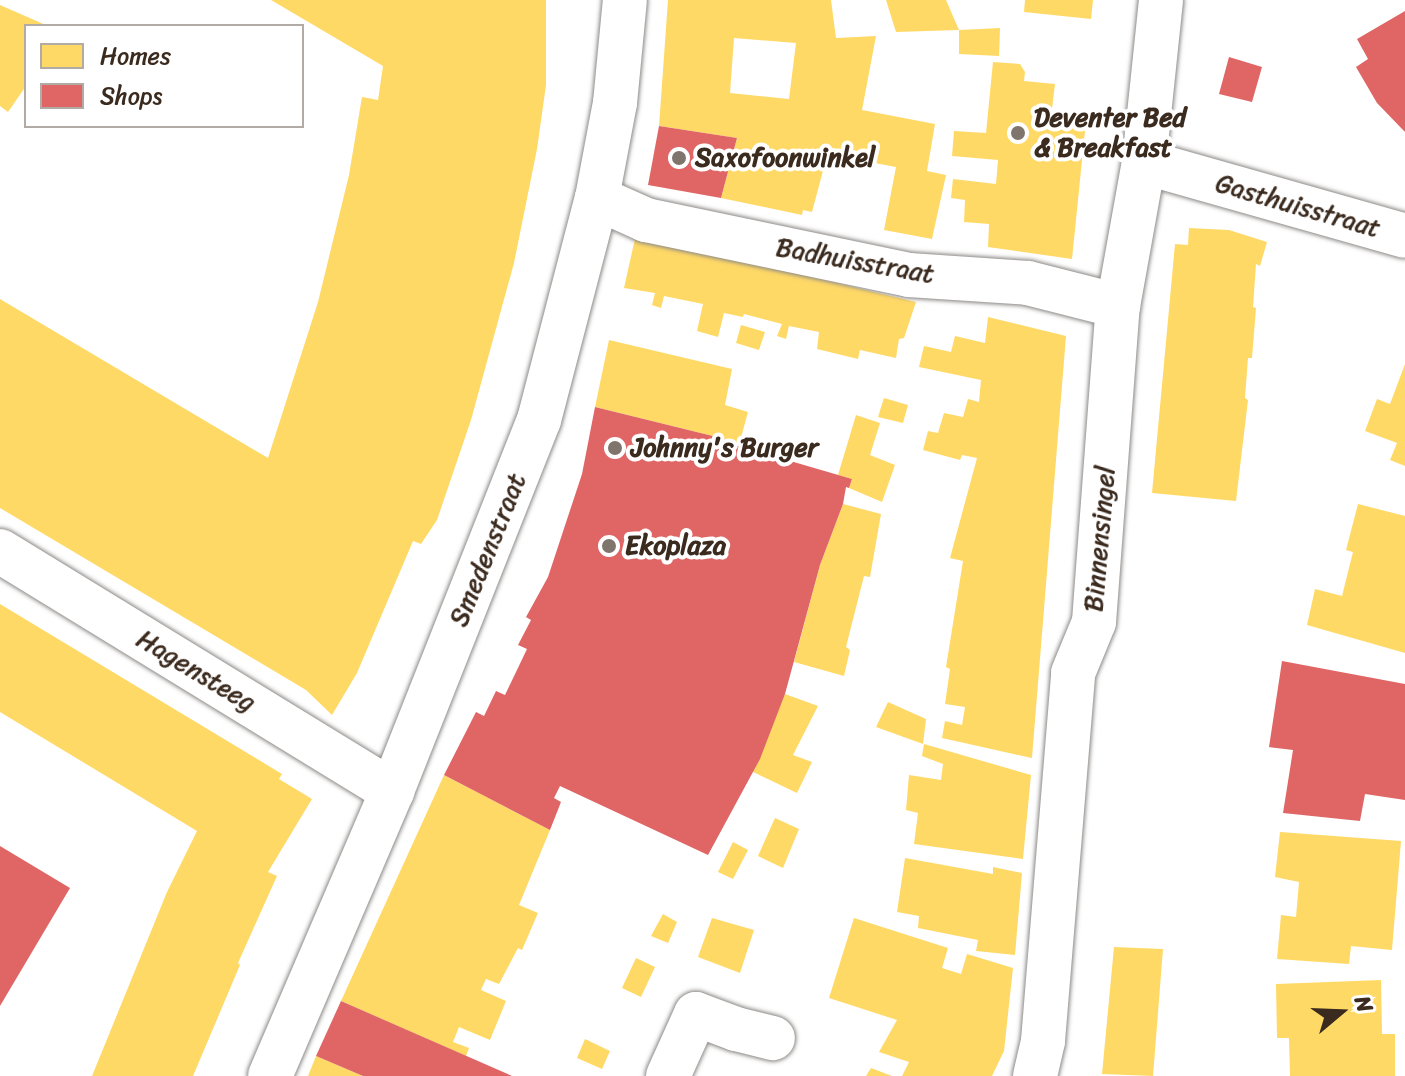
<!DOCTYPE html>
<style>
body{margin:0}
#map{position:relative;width:1405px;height:1076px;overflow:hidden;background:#fff;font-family:Sriracha,sans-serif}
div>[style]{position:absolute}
.homes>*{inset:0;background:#ffd966}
.shops>*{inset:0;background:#e06666}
.roads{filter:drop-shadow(0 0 2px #8e8b88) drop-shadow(0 0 2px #8e8b88)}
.minor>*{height:44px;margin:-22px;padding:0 22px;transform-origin:22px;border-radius:22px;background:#fff}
.dots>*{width:22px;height:22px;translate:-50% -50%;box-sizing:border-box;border:4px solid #fff;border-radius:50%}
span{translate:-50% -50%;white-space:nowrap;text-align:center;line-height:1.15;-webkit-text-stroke:8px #fff;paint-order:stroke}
.poi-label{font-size:26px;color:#3b2a1e;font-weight:700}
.left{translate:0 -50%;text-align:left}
.street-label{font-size:26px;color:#3b2a1e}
.legend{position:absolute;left:24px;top:24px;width:280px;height:104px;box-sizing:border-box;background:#fff;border:2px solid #b1aaa5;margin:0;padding:10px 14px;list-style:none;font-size:24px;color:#3b2a1e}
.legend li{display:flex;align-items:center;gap:16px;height:40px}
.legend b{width:40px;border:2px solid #b1aaa5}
.north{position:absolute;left:1301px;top:972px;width:80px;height:80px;-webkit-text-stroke:6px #fff;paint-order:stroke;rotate:71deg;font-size:22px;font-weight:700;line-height:32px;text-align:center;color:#3b2a1e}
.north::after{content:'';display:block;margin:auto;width:28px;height:36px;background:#3b2a1e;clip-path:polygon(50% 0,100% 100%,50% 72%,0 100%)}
</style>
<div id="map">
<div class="homes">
<i style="clip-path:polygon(271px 0,546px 0,546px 85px,537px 149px,514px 263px,471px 420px,437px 520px,421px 544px,413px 541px,357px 673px,332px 715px,306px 690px,0 508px,0 299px,268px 458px,318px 302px,349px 175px,362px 97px,378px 100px,383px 66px)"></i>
<i style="clip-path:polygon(evenodd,668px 0,831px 0,836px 38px,876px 36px,862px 110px,935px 124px,927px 171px,946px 175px,932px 239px,884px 230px,896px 167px,815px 152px,813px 164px,824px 167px,812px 212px,803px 210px,802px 215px,721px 198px,737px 138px,659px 126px,668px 0,734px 38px,796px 43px,789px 99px,730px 93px,734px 38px)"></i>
<i style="clip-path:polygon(886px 0,946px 0,959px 30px,896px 32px)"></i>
<i style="clip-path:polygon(1025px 0,1093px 0,1091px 19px,1024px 12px)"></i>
<i style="clip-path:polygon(0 5px,48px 26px,26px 26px,26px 86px,8px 112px,0 106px)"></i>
<i style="clip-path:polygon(1000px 28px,999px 56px,959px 54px,959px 30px)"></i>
<i style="clip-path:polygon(993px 62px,1020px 64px,1025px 72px,1024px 81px,1055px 84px,1051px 117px,1086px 121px,1072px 259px,988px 247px,989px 224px,964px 222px,965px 200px,951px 198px,953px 179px,996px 184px,998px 160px,952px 156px,954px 131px,986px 133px)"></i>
<i style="clip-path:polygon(1189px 228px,1229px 230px,1267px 242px,1260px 266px,1256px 264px,1253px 307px,1256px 308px,1252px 358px,1248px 358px,1245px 398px,1248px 400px,1236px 501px,1152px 493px,1175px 244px,1188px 245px)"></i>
<i style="clip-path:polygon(636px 234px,795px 273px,916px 302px,904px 338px,899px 339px,896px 358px,860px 350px,858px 359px,817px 349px,819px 332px,789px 326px,786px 339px,777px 336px,782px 324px,744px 314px,743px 317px,724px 313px,718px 337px,697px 331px,703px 304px,664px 296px,661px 308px,652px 305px,655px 293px,624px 288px)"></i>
<i style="clip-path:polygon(988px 317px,1066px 336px,1032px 758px,942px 738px,945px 721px,962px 725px,965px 707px,945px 704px,950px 669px,946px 667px,963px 561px,950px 558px,977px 458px,962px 455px,960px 460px,923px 450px,928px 431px,938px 433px,944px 413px,963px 417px,968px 399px,979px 402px,981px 380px,919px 367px,924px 346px,951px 352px,955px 336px,985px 343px)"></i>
<i style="clip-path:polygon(741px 325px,765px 332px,759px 350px,736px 343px)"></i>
<i style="clip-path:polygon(609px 340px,732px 369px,725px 405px,748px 412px,739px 445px,732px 444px,733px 441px,595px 407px)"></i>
<i style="clip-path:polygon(1405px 364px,1405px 466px,1390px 460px,1397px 443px,1365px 431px,1377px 399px,1390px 404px)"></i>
<i style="clip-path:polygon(884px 398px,908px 405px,903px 423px,878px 417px)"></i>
<i style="clip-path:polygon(856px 415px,880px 423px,870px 455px,895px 465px,882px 502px,849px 488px,852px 479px,838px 475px)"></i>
<i style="clip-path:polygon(843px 504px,881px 514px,870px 577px,864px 576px,846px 647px,850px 650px,844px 676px,794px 662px,820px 565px)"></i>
<i style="clip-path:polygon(1358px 504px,1405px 516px,1405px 653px,1307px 625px,1315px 589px,1342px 596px,1353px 552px,1346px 550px)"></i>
<i style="clip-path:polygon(0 604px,282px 774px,279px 779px,312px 799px,268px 872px,277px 876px,238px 963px,240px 965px,193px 1076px,92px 1076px,167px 892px,197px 831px,0 712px)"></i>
<i style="clip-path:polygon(785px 694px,818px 706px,793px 755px,812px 762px,797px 793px,753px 772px)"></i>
<i style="clip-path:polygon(888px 702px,926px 719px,923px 744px,876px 727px)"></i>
<i style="clip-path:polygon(924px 744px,1031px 775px,1023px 859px,914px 844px,918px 813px,906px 810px,909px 775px,941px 780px,943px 764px,922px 756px)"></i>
<i style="clip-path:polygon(444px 775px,550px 830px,519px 905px,538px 913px,522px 950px,518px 948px,499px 984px,486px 979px,481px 990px,506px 1001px,490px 1040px,459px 1027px,453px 1042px,469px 1048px,466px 1056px,341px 1001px)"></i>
<i style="clip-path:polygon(775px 818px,799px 829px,783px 868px,758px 856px)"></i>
<i style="clip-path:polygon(1280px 832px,1401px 841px,1392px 950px,1351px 946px,1349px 964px,1277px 959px,1281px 915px,1296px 917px,1299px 882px,1275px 877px)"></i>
<i style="clip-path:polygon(733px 842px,748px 850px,733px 879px,718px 872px)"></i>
<i style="clip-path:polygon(905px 858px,993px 874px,993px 867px,1022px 873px,1015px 955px,976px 951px,978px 940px,918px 928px,919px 916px,897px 912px)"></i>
<i style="clip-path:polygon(663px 914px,677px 922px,668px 943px,651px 936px)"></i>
<i style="clip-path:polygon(712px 918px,754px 930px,740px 973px,698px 957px)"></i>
<i style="clip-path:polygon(854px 918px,948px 948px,942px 968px,961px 974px,967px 954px,1013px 968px,1004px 1051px,992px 1076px,902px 1076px,909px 1062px,879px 1052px,897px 1020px,829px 998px)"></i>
<i style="clip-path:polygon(1114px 947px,1163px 949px,1153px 1076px,1102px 1074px)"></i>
<i style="clip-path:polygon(636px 958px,655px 967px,641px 997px,622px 988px)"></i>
<i style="clip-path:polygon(1381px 980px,1382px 1034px,1395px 1034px,1395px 1076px,1290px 1076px,1289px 1038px,1277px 1038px,1276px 984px)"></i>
<i style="clip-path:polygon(585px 1039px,610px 1051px,602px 1069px,577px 1058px)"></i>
<i style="clip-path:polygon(316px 1056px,363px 1076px,308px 1076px)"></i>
<i style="clip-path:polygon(871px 1068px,892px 1076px,866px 1076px)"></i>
</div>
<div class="shops">
<i style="clip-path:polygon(1405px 11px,1405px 132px,1377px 103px,1356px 67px,1368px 59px,1357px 39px)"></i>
<i style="clip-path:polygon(1229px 57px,1262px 67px,1252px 102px,1219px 94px)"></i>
<i style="clip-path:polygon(659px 126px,737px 138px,721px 198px,648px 185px)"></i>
<i style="clip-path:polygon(595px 407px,733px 441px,732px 444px,852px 479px,849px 488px,846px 487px,843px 504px,820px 565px,785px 694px,760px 759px,708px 855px,560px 786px,554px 798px,561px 802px,550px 830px,444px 775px,476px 712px,484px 716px,496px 691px,505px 695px,527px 649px,518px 645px,531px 620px,526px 617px,548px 577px,582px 474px)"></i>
<i style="clip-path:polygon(1282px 661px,1405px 684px,1405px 800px,1365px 794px,1360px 821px,1283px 813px,1293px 750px,1269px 747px)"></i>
<i style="clip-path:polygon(0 846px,70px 888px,0 1006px)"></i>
<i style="clip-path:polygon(341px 1001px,512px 1076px,363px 1076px,316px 1056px)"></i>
</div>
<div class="roads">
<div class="minor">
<i style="left:1144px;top:162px;width:271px;rotate:15.8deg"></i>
<i style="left:597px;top:198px;width:54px;rotate:24.2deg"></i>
<i style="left:646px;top:220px;width:269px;rotate:11.8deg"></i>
<i style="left:909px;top:275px;width:119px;rotate:3.8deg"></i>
<i style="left:1028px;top:283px;width:93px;rotate:14.3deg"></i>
<i style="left:0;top:551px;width:460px;rotate:31.5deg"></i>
<i style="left:270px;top:1076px;width:310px;rotate:-66.8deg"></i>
<i style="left:392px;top:791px;width:399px;rotate:-68.4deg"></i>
<i style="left:539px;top:420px;width:229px;rotate:-75.4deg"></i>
<i style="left:597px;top:198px;width:97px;rotate:-79.3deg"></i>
<i style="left:615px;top:103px;width:103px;rotate:-84.5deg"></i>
<i style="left:668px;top:1076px;width:68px;rotate:-65.7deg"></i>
<i style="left:696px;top:1014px;width:43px;rotate:20.6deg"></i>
<i style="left:736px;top:1029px;width:38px;rotate:14deg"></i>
<i style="left:1035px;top:1076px;width:36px;rotate:-77deg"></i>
<i style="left:1043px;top:1041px;width:369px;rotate:-85.3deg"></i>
<i style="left:1073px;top:673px;width:55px;rotate:-67.6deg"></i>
<i style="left:1094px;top:622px;width:317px;rotate:-85.7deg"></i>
<i style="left:1118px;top:306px;width:146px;rotate:-79.8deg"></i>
<i style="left:1144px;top:162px;width:163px;rotate:-84deg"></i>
</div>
</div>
<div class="dots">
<i style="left:1018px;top:133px;background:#80756d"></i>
<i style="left:679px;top:158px;background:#80756d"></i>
<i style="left:615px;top:448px;background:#80756d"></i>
<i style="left:609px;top:546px;background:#80756d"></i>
</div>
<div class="poi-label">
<span class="left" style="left:1034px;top:133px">Deventer Bed<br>&amp; Breakfast</span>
<span class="left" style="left:695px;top:158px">Saxofoonwinkel</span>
<span class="left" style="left:631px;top:448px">Johnny's Burger</span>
<span class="left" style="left:625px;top:546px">Ekoplaza</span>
</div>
<div class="street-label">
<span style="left:1298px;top:206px;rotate:16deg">Gasthuisstraat</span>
<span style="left:855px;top:261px;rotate:10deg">Badhuisstraat</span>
<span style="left:1100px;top:539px;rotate:-85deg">Binnensingel</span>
<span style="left:488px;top:550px;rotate:-68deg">Smedenstraat</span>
<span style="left:196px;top:671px;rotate:31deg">Hagensteeg</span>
</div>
<ul class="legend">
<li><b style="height:22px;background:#ffd966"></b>Homes</li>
<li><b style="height:22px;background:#e06666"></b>Shops</li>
</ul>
<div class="north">N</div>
</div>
